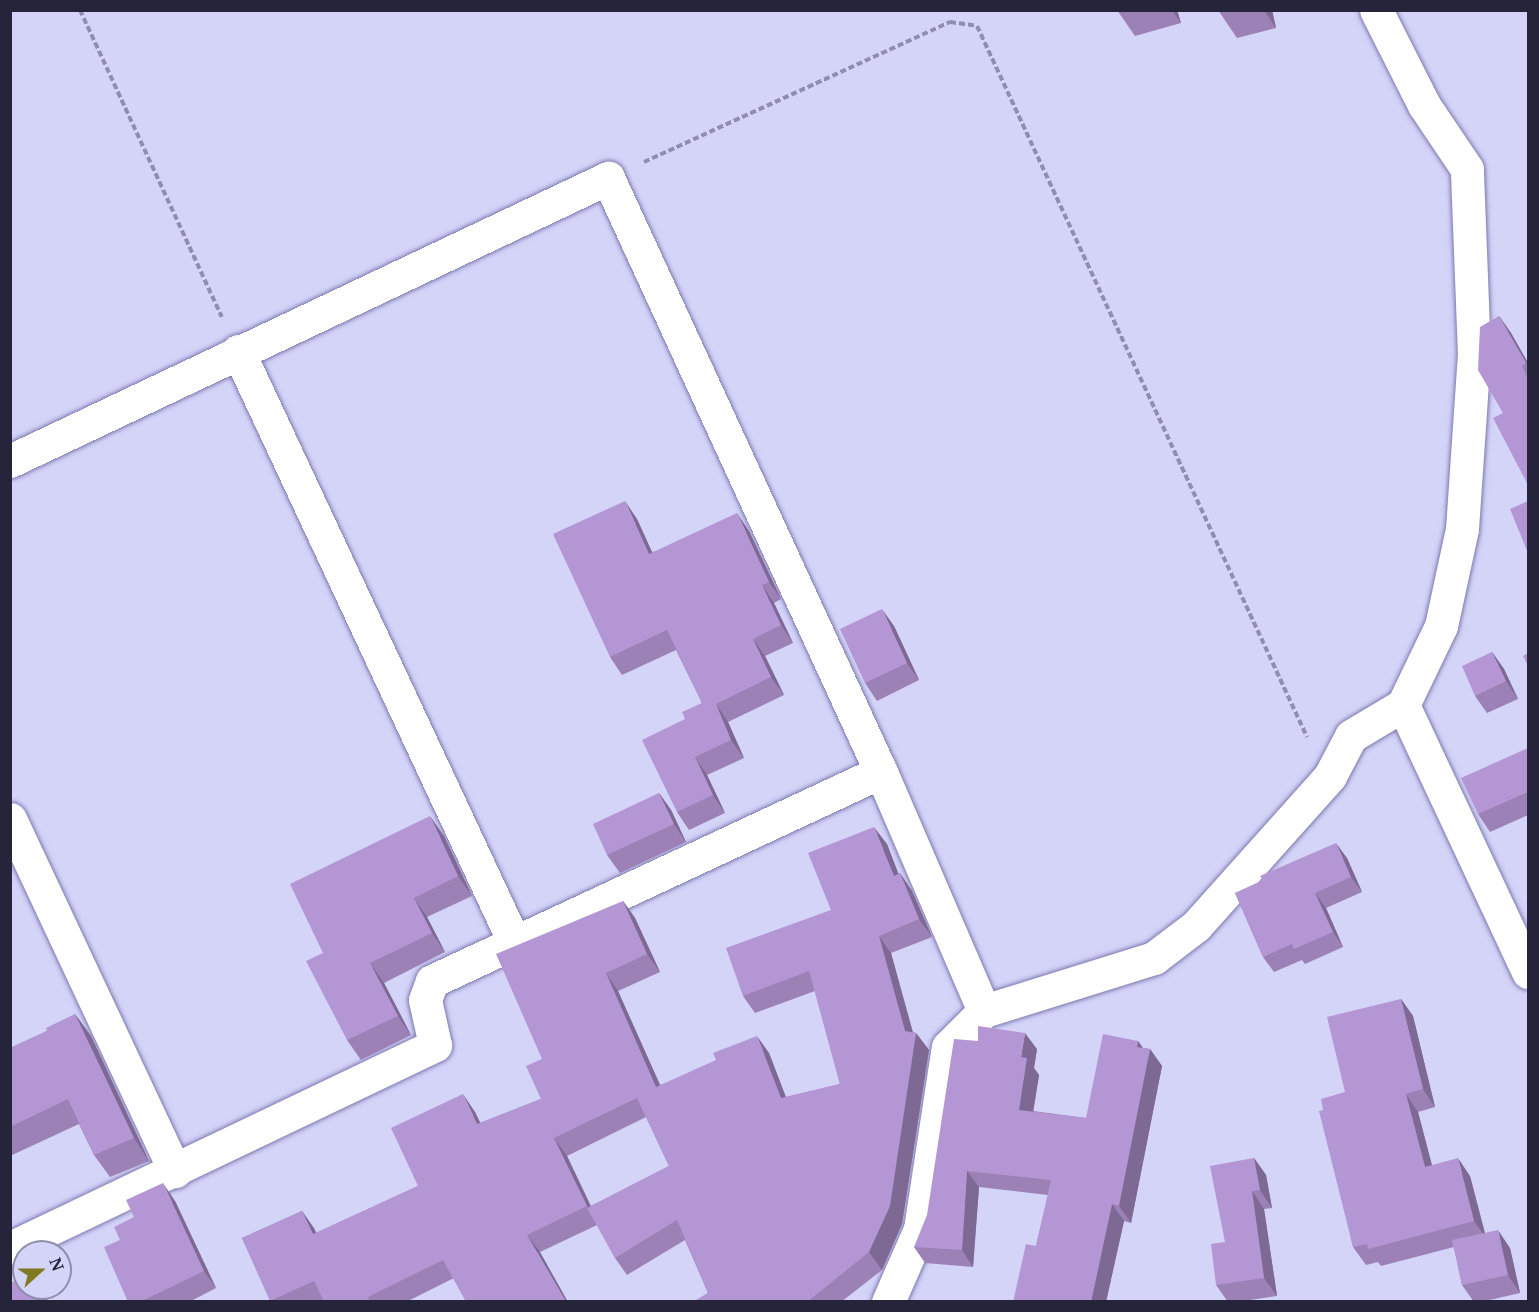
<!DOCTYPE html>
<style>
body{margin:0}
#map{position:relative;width:1539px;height:1312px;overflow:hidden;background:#d4d3f8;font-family:"Noto Serif",serif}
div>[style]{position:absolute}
.path>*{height:4px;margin-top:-2px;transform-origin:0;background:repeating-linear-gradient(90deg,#8f8eae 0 6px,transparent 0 9px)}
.roads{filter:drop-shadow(0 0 2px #7d79b0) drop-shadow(0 0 2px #7d79b0)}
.street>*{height:33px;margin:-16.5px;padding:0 16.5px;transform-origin:16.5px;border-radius:16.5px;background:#fff}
.wall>*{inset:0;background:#9b81b6}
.shaded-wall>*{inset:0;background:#7e6994}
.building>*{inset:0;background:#b496d4}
span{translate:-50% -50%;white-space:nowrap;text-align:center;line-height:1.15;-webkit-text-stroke:4.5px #d4d3f8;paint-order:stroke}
.frame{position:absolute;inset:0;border:12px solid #25243a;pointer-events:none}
.north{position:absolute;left:12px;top:1240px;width:60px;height:60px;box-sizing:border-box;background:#d4d3f8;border:2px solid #8e8dac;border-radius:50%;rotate:69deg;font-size:16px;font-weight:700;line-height:24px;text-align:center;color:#25243a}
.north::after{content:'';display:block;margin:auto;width:21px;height:27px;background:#807b22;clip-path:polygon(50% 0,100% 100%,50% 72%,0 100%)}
</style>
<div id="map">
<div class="path">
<i style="left:80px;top:10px;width:338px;rotate:65.2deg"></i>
<i style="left:644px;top:162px;width:337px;rotate:-24.6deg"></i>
<i style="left:950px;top:22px;width:27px;rotate:8deg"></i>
<i style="left:977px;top:26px;width:784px;rotate:65.1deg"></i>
</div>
<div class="roads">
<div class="street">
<i style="left:238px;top:351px;width:655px;rotate:64.96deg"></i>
<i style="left:10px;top:461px;width:662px;rotate:-25.33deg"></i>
<i style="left:608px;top:178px;width:654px;rotate:65.32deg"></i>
<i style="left:881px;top:772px;width:260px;rotate:66.7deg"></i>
<i style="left:1403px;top:705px;width:295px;rotate:64.9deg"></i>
<i style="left:10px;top:819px;width:389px;rotate:64.9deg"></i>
<i style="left:10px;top:1248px;width:471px;rotate:-25.5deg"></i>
<i style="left:435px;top:1045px;width:46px;rotate:-102.5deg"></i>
<i style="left:425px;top:1000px;width:20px;rotate:-70deg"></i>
<i style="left:432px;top:981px;width:495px;rotate:-25deg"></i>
<i style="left:888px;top:1302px;width:80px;rotate:-66.3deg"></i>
<i style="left:920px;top:1229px;width:184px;rotate:-81.3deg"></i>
<i style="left:948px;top:1047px;width:51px;rotate:-45deg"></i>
<i style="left:984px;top:1011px;width:178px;rotate:-17.3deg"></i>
<i style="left:1154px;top:958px;width:53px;rotate:-37.3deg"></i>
<i style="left:1196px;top:926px;width:201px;rotate:-48.2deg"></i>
<i style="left:1330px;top:776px;width:45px;rotate:-62.3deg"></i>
<i style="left:1351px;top:736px;width:61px;rotate:-30.8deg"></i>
<i style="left:1403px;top:705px;width:88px;rotate:-64.3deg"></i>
<i style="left:1441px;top:626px;width:99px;rotate:-77.8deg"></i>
<i style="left:1462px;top:529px;width:174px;rotate:-86.1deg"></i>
<i style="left:1474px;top:355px;width:186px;rotate:-92.2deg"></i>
<i style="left:1467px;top:169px;width:77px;rotate:-123.9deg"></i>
<i style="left:1424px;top:105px;width:106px;rotate:-116.8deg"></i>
</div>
</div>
<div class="wall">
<i style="clip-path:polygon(1117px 10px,1177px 10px,1181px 23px,1135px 36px)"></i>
<i style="clip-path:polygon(1218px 10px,1272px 10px,1276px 28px,1237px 38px)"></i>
<i style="clip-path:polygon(1499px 316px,1511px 333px,1528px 363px,1528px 485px,1503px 413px)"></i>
<i style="clip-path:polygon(637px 519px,652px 552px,749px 531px,781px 599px,774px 603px,793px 643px,765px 656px,784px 695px,728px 722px,744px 758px,707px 775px,725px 813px,689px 830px,677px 812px,685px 719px,702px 703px,676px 650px,622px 675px,610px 657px)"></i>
<i style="clip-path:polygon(894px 626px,919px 680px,877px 701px,865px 683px)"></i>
<i style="clip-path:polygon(1492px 652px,1504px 669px,1518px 699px,1487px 713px,1475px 696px)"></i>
<i style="clip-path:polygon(1528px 748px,1528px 815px,1490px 832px,1478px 814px)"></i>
<i style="clip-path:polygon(659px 793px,671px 810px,686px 842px,620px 873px,607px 855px)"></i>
<i style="clip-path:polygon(444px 836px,472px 896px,427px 917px,445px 952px,384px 983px,411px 1035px,361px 1060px,347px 1040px,323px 953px)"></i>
<i style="clip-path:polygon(evenodd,887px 844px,898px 874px,900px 873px,912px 891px,932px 937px,891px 953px,913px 1032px,916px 1033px,929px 1050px,902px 1224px,882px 1270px,841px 1302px,693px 1302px,708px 1293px,685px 1240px,627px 1275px,615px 1258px,597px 1225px,540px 1252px,454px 1278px,406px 1302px,324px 1302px,323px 1300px,319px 1302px,271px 1302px,242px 1238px,302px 1211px,316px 1233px,418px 1186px,475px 1112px,480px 1123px,541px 1099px,542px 1059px,623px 901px,635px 918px,660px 972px,618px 991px,660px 1085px,769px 1053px,786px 1097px,840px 1084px,815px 991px,755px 1013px,743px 996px,831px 910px,887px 844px,646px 1117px,669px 1166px,591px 1206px,567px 1156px,646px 1117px)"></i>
<i style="clip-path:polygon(1347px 858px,1362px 892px,1326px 908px,1343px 947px,1305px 964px,1302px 960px,1274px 972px,1263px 957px,1235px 893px)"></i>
<i style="clip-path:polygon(1401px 999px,1413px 1016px,1435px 1107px,1418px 1112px,1432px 1165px,1470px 1176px,1485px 1233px,1510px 1248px,1520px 1293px,1481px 1302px,1474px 1302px,1462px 1285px,1454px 1247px,1381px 1266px,1378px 1262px,1366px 1265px,1353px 1247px,1323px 1110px,1345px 1092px)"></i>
<i style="clip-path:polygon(75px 1014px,91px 1036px,149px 1161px,110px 1177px,94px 1155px,79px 1124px,10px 1156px,10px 1048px,47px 1031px)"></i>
<i style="clip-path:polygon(1138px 1041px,1143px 1048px,1150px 1049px,1162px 1066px,1131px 1223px,1124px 1221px,1106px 1302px,1013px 1302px,1036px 1246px,1048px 1195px,979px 1187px,973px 1267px,925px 1263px,914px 1247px,1037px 1049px,1034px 1068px,1039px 1075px,1033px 1111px,1086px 1118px)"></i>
<i style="clip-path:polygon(1254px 1158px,1266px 1175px,1272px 1208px,1264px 1209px,1277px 1296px,1236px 1302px,1228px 1302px,1216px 1285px)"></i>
<i style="clip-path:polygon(175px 1201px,216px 1288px,189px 1302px,128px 1302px,120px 1240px)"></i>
</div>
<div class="shaded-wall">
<i style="clip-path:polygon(1172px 10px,1177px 10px,1181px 23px)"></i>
<i style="clip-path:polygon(1264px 10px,1272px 10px,1276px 28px)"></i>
<i style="clip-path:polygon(1499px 316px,1511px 333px,1528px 363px,1528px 366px)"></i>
<i style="clip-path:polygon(625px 501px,637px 519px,661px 572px,649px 554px)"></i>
<i style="clip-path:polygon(737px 513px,749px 531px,781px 599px,769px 582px)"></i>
<i style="clip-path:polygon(762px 585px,774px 603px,793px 643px,781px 625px)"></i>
<i style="clip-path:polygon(882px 609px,894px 626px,919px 680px,907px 663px)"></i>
<i style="clip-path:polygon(753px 639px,765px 656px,784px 695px,771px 677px)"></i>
<i style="clip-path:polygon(1492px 652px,1504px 669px,1518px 699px,1506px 681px)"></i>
<i style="clip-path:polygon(716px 704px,728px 722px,744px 758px,731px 740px)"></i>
<i style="clip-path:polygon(695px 757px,707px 775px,725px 813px,713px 795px)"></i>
<i style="clip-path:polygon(659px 793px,671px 810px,686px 842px,674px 824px)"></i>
<i style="clip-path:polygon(430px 816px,444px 836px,472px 896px,458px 876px)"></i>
<i style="clip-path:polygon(874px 827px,887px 844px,906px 893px,894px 876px)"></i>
<i style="clip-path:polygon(1336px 843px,1347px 858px,1362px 892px,1351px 877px)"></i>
<i style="clip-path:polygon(900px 873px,912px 891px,932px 937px,919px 919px)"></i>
<i style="clip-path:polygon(1315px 893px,1326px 908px,1343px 947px,1333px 932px)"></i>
<i style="clip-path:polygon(414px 898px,427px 917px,445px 952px,432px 933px)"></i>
<i style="clip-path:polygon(623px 901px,635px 918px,660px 972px,647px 954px)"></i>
<i style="clip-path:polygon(879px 936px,891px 953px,915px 1041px,916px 1033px,929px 1050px,902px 1224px,882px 1270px,869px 1252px,905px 1031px)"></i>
<i style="clip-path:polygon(370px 963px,384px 983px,411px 1035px,398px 1016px)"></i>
<i style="clip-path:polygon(606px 973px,618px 991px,669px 1105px,656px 1087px)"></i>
<i style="clip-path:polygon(1401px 999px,1413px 1016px,1435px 1107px,1423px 1089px)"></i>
<i style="clip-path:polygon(75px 1014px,91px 1036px,149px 1161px,134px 1138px)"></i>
<i style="clip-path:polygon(1025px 1033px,1037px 1049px,1034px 1068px,1039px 1075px,1031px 1126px,1019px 1110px,1021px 1057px)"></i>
<i style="clip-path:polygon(757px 1036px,769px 1053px,793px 1116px,781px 1098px)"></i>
<i style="clip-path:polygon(1138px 1041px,1149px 1057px,1150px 1049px,1162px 1066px,1131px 1223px,1119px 1206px)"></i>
<i style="clip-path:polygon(463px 1094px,475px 1112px,489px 1141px,477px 1124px)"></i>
<i style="clip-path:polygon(1406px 1094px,1418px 1112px,1437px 1185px,1425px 1167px)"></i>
<i style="clip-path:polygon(554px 1138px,567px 1156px,599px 1224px,587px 1206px)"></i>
<i style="clip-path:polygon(1254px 1158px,1266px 1175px,1272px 1208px,1260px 1190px)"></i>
<i style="clip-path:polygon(1458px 1158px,1470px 1176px,1486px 1238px,1474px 1221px)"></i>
<i style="clip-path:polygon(967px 1171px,979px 1187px,973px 1267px,962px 1250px)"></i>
<i style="clip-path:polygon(163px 1183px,175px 1201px,216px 1288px,204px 1271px)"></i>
<i style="clip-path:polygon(1252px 1191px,1264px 1209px,1277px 1296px,1264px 1278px)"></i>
<i style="clip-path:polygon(1112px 1204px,1124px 1221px,1106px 1302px,1091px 1302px)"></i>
<i style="clip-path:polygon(302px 1211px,314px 1228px,325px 1252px,313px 1234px)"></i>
<i style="clip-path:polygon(1498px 1230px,1510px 1248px,1520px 1293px,1508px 1275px)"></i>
<i style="clip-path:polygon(527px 1235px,540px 1252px,568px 1302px,566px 1302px)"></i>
<i style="clip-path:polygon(37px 1288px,41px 1288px,45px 1293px,48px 1302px,41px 1302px)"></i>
</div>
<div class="building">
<i style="clip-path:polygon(1499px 316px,1526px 363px,1522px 366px,1528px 379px,1528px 485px,1493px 418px,1503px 413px,1478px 370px,1480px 327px)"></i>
<i style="clip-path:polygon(625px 501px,649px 554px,737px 513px,769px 582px,762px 585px,781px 625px,753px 639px,771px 677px,716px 704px,731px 740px,695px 757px,713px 795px,677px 812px,642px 740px,685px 719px,682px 712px,702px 703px,667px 630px,610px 657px,553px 534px)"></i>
<i style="clip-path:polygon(1528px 501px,1528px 553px,1510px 509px)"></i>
<i style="clip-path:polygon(882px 609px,907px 663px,865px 683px,840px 629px)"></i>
<i style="clip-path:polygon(1492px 652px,1506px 681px,1475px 696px,1462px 666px)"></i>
<i style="clip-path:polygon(1528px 653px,1528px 666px,1523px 656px)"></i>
<i style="clip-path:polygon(1528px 748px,1528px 792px,1478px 814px,1461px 778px)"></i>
<i style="clip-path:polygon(659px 793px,674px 824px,607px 855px,593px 824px)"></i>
<i style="clip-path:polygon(430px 816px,458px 876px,414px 898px,432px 933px,370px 963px,398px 1016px,347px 1040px,306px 961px,323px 953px,290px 884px)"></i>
<i style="clip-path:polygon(874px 827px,894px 876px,900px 873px,919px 919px,879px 936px,905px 1031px,916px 1033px,890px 1206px,869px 1252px,807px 1302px,693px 1302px,708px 1293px,677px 1220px,615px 1258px,587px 1208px,669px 1166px,637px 1098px,554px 1138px,587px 1206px,527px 1235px,566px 1302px,466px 1302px,443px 1260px,368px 1297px,370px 1302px,324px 1302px,314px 1281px,270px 1301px,242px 1238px,302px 1211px,313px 1234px,418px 1186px,391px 1128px,463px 1094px,477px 1124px,541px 1099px,526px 1066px,542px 1059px,496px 954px,623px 901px,647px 954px,606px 973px,656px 1087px,716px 1060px,713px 1053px,757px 1036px,781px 1098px,840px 1084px,809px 971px,743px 996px,726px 948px,831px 910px,808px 853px)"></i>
<i style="clip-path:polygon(1336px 843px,1351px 877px,1315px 893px,1333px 932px,1294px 949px,1292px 944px,1263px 957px,1235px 893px,1263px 880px,1260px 876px)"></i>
<i style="clip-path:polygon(1401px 999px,1423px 1089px,1406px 1094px,1425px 1167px,1458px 1158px,1474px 1221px,1368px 1249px,1367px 1244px,1353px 1247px,1319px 1111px,1323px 1110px,1321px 1099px,1345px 1092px,1327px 1017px)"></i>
<i style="clip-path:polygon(75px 1014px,134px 1138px,94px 1155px,68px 1099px,10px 1127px,10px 1048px,47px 1031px,46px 1028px)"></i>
<i style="clip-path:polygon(978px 1026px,1025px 1033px,1021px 1057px,1027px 1058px,1019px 1110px,1086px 1118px,1103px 1034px,1138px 1041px,1137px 1047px,1150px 1049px,1119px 1206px,1112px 1204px,1091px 1302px,1013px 1302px,1026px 1244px,1036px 1246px,1051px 1180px,967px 1171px,962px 1250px,914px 1247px,927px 1215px,954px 1039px,978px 1041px)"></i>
<i style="clip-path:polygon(1254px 1158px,1260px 1190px,1252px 1191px,1264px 1278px,1216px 1285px,1211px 1244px,1225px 1242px,1210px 1166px)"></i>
<i style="clip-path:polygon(163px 1183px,204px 1271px,140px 1302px,128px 1302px,104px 1247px,120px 1240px,114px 1227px,134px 1217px,126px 1200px)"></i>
<i style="clip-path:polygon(1498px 1230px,1508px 1275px,1462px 1285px,1452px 1240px)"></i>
<i style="clip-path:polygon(24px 1278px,24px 1288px,37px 1288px,41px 1302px,10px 1302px,10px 1283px)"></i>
</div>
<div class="frame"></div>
<div class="north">N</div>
</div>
